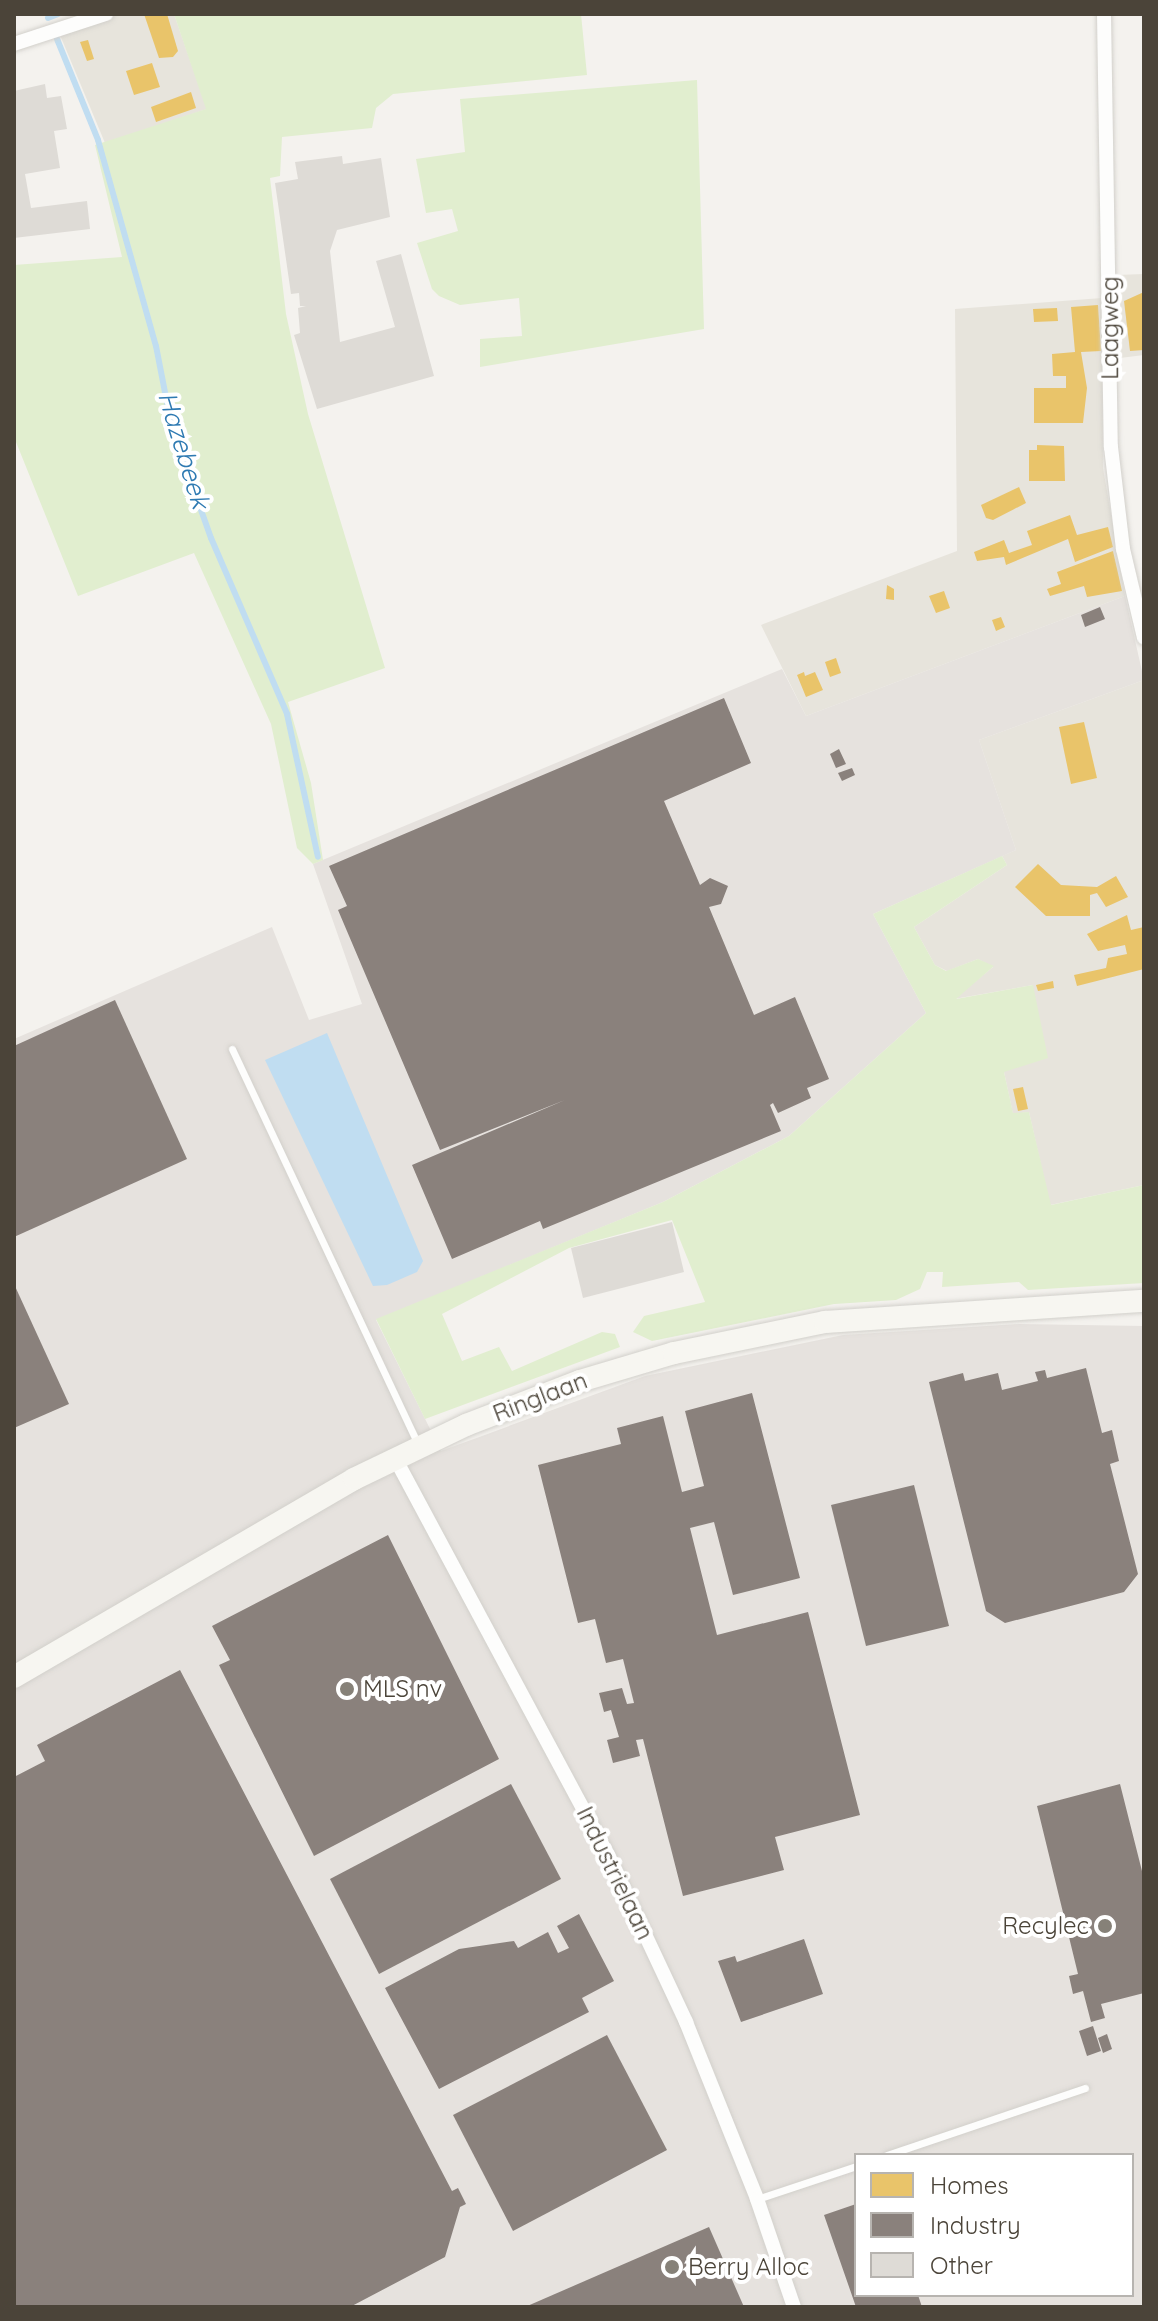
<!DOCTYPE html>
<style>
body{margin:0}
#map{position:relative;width:1158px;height:2321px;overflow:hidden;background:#f4f2ee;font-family:Quicksand,sans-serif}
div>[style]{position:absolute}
.residential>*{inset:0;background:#e7e4dc}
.industrial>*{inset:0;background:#e6e2de}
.green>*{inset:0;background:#e1eecf}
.water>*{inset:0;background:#c0ddf1}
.homes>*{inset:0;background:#e9c46a}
.industry>*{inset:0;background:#8a817c}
.stream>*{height:6px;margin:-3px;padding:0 3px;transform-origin:3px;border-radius:3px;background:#c0ddf1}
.building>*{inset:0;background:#dedbd6}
.roads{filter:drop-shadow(0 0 2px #d2d0cb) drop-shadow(0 0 2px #d2d0cb)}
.service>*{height:7px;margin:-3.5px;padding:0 3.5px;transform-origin:3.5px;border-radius:3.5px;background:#fdfdfc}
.minor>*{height:14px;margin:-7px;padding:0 7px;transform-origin:7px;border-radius:7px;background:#fdfdfc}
.secondary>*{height:22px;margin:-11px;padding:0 11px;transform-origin:11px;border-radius:11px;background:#f7f6f1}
.dots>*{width:22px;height:22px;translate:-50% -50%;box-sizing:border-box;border:4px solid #fff;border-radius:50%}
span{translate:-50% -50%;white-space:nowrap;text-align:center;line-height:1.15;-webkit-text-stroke:8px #fff;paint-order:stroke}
.street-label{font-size:24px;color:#4b4439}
.poi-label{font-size:24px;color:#4b4439}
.left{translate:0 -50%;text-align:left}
.right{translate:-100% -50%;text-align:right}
.water-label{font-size:26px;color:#2e7ab2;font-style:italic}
.frame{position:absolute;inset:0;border:16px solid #4b4439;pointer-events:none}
.legend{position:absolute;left:854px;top:2153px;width:280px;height:144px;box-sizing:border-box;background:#fff;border:2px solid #b7b4b0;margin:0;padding:10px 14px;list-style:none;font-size:24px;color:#4b4439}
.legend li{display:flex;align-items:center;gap:16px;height:40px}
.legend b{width:40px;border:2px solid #b7b4b0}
</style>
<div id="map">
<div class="residential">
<i style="clip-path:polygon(114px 14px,174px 14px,207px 109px,105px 143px,60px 35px)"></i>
<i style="clip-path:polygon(1144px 274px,1144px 355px,1120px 358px,1117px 275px)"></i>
<i style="clip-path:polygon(1102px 298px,1103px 468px,1125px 596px,806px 716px,761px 625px,957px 551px,955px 309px)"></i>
<i style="clip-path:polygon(1144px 680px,1144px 1185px,1050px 1205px,1029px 1112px,1013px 1114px,1004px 1072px,1033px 985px,954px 999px,993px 967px,978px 959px,947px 971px,935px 965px,914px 927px,1007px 865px,1002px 856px,1016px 850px,979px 740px)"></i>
</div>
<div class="industrial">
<i style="clip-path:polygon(evenodd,1125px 596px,1144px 680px,979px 740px,1016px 850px,873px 914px,926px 1013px,789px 1136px,663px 1202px,376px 1320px,441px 1451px,645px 1376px,843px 1335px,1019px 1324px,1144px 1326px,1144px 2307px,14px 2307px,14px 1039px,272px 927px,309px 1020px,362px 1004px,313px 864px,782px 669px,806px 716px,1125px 596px,856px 2155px,1132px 2155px,1132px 2295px,856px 2295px,856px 2155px)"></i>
</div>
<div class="green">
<i style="clip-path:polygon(174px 14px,581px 14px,587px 75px,393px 94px,376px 108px,372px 128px,282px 137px,280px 176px,270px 178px,286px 314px,308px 414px,385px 668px,288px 702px,311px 783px,323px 860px,313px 864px,297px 848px,271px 724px,194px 553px,78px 596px,14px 437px,14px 265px,122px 257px,95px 145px,206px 109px)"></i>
<i style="clip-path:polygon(697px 80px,704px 329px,480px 367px,480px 339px,522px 336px,519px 298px,460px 305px,439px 296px,432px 289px,417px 243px,458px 231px,452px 209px,426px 213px,416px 159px,465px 152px,460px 99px)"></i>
<i style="clip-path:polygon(1002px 856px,1007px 865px,914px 927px,935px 965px,946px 971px,978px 959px,994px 966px,956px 999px,1033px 985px,1048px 1058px,1004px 1072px,1013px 1113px,1029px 1112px,1051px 1205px,1144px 1185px,1144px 1283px,1028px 1290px,1019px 1282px,942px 1287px,943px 1272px,927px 1272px,920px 1289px,896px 1300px,834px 1304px,652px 1341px,633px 1332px,644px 1316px,705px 1302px,672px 1220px,569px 1248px,442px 1314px,462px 1361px,499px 1347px,512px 1371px,602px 1332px,615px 1334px,620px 1347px,425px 1419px,376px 1319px,663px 1202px,789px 1136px,926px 1013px,873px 914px)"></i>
</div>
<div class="water">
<i style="clip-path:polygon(327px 1033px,423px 1261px,417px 1272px,387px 1285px,373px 1286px,265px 1060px)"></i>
</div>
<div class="homes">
<i style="clip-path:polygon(144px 14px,167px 14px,178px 51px,173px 57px,159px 58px)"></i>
<i style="clip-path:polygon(88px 40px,94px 59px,87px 61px,80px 42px)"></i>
<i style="clip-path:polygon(152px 63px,160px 87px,134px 95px,126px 71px)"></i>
<i style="clip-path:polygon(191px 92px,196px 108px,156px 122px,151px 107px)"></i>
<i style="clip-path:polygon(1144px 292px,1144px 350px,1130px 351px,1124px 301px)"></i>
<i style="clip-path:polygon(1098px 305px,1101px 351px,1081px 352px,1087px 388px,1083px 423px,1034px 423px,1034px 388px,1066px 388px,1066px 376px,1053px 376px,1052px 354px,1075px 352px,1071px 307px)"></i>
<i style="clip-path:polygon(1057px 308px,1058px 321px,1034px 322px,1033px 309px)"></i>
<i style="clip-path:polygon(1037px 445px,1064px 446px,1065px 481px,1029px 481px,1029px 450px,1037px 450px)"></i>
<i style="clip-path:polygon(1019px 487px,1026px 503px,993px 520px,986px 518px,981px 505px)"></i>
<i style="clip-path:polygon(1070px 515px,1077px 535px,1108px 527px,1113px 547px,1075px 562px,1068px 539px,1006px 565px,1004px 557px,977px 561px,974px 552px,1004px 540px,1009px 553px,1032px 545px,1027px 531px)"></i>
<i style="clip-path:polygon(1113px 551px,1122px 591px,1087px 597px,1084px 586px,1050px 596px,1047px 589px,1061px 584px,1057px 572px)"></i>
<i style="clip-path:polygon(887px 585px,894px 589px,894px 600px,886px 599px)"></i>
<i style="clip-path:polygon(944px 591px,950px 608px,936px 613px,929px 596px)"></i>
<i style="clip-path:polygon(1001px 617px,1005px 627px,996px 631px,992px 620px)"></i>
<i style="clip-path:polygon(836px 658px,841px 673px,830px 677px,825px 662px)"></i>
<i style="clip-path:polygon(804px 672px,805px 676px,815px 672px,823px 690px,806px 697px,797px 675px)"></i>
<i style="clip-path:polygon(1084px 722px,1097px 778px,1071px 784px,1059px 727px)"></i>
<i style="clip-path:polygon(1038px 864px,1061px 885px,1097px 887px,1116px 876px,1128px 897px,1106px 907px,1097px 893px,1090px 895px,1090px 916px,1046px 916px,1015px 887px)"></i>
<i style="clip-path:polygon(1127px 915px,1131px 930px,1144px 927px,1144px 969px,1077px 986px,1074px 975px,1106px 968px,1108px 958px,1127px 954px,1125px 945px,1098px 951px,1087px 934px)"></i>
<i style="clip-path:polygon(1053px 981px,1054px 988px,1038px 991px,1036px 985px)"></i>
<i style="clip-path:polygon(1023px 1087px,1028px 1109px,1018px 1111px,1013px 1089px)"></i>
</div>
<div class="industry">
<i style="clip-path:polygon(1100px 607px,1105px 619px,1085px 627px,1081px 615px)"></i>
<i style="clip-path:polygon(724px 698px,751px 763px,664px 801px,700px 885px,710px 878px,728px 886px,721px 904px,709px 907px,754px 1015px,795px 997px,829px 1079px,807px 1088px,811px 1098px,778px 1113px,773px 1103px,770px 1105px,781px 1131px,543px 1229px,540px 1221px,452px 1259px,412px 1165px,565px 1100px,440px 1150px,338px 910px,347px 906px,329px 866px)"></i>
<i style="clip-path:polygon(839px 749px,846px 764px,836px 768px,830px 754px)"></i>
<i style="clip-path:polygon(852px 768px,855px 775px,842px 781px,838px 773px)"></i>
<i style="clip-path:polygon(115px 1000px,187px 1159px,14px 1237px,14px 1046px)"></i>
<i style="clip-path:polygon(14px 1284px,69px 1404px,14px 1428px)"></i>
<i style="clip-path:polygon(1086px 1368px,1102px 1433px,1112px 1430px,1119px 1461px,1110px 1464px,1138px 1574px,1124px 1592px,1005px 1623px,986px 1611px,929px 1382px,963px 1373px,965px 1381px,998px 1373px,1002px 1390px,1038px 1381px,1035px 1372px,1045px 1370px,1047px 1378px)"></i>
<i style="clip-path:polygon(752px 1393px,800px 1578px,733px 1595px,714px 1522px,690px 1528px,717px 1635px,808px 1612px,860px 1815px,775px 1837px,784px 1870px,683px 1896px,643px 1739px,636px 1740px,640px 1756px,613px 1763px,607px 1740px,619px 1737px,611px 1710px,604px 1712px,599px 1693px,622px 1688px,627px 1704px,634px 1703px,623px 1659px,606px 1663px,595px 1619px,578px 1623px,538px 1465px,621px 1444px,617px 1428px,663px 1416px,682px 1492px,704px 1486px,685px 1411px)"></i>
<i style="clip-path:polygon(914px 1485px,949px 1626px,866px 1646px,831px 1505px)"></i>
<i style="clip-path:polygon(388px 1535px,499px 1759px,314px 1856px,219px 1665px,230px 1660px,212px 1626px)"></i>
<i style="clip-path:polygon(180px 1670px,452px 2191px,458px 2188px,466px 2204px,460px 2207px,445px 2257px,350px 2307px,14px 2307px,14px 1777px,45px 1761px,37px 1745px)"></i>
<i style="clip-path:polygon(511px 1784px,561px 1879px,379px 1974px,330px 1879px)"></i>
<i style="clip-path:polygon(1120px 1784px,1144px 1879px,1144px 1993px,1101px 2004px,1105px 2018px,1091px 2022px,1083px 1991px,1073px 1994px,1069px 1976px,1078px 1974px,1037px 1806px)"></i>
<i style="clip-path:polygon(579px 1914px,614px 1981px,582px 1998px,589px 2012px,439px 2089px,385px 1988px,459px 1949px,514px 1941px,518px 1948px,548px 1932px,558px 1953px,569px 1948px,557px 1926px)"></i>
<i style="clip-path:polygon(804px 1939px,823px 1994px,741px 2022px,718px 1961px,735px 1956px,737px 1962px)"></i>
<i style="clip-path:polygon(1093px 2026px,1101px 2051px,1087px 2056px,1079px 2031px)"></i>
<i style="clip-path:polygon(1107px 2034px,1112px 2049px,1103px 2053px,1098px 2038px)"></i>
<i style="clip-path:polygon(607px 2035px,667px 2150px,513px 2231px,453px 2115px)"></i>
<i style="clip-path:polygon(856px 2204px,856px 2295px,918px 2295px,922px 2307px,856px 2307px,824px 2215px)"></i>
<i style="clip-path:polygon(709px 2227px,744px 2307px,525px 2307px)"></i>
</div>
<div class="stream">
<i style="left:48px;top:18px;width:11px;rotate:-22deg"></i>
<i style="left:57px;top:39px;width:109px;rotate:67.9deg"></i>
<i style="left:98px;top:140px;width:214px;rotate:74.3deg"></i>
<i style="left:156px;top:346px;width:84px;rotate:79deg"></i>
<i style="left:172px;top:428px;width:117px;rotate:70.5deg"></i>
<i style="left:211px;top:538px;width:192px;rotate:66.6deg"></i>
<i style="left:287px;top:714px;width:146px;rotate:77.8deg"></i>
</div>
<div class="building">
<i style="clip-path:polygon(45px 84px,47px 98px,61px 96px,67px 129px,54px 131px,60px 168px,25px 174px,31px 208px,87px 201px,90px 229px,14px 238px,14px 91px)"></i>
<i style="clip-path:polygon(342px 156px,343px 164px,381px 158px,390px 217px,337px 230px,330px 251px,340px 342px,395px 327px,376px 261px,401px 254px,434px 376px,317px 409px,294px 335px,300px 333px,298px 308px,306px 306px,300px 306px,299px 293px,291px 294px,275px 183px,298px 179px,295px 162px)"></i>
<i style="clip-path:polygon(672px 1222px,684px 1272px,583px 1298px,571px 1248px)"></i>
</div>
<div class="roads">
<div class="service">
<i style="left:232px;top:1049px;width:438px;rotate:64.8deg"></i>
<i style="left:887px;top:2155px;width:209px;rotate:-18.7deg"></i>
<i style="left:757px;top:2199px;width:104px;rotate:-18.4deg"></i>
</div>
<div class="minor">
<i style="left:1104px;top:14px;width:433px;rotate:89.1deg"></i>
<i style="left:1111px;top:447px;width:103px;rotate:83.3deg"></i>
<i style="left:1123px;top:549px;width:91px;rotate:76.7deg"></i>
<i style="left:14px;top:44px;width:97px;rotate:-18.1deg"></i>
<i style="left:395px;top:1458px;width:448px;rotate:61.8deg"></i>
<i style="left:607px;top:1853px;width:187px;rotate:64.9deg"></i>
<i style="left:686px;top:2022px;width:191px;rotate:68.1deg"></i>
<i style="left:757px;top:2199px;width:114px;rotate:71.1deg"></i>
</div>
<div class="secondary">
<i style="left:14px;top:1677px;width:393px;rotate:-30.2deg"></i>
<i style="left:354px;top:1479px;width:124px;rotate:-25.7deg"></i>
<i style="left:466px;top:1425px;width:122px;rotate:-21.1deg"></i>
<i style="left:580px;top:1381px;width:98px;rotate:-16.6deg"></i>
<i style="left:674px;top:1353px;width:154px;rotate:-11.6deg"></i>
<i style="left:825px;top:1322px;width:320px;rotate:-3.8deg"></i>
</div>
</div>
<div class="dots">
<i style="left:347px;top:1689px;background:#868178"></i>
<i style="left:1105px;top:1926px;background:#868178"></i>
<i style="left:672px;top:2267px;background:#868178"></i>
</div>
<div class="street-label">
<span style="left:1110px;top:328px;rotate:-90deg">Laagweg</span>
<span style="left:540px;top:1397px;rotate:-21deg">Ringlaan</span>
<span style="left:615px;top:1873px;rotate:64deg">Industrielaan</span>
</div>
<div class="poi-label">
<span class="left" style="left:363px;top:1689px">MLS nv</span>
<span class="right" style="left:1089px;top:1926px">Recylec</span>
<span class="left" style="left:688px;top:2267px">Berry Alloc</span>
</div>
<div class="water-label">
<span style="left:184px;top:450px;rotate:73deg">Hazebeek</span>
</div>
<div class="frame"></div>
<ul class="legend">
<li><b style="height:22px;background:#e9c46a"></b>Homes</li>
<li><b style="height:22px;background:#8a817c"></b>Industry</li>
<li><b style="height:22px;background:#dedbd6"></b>Other</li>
</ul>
</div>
